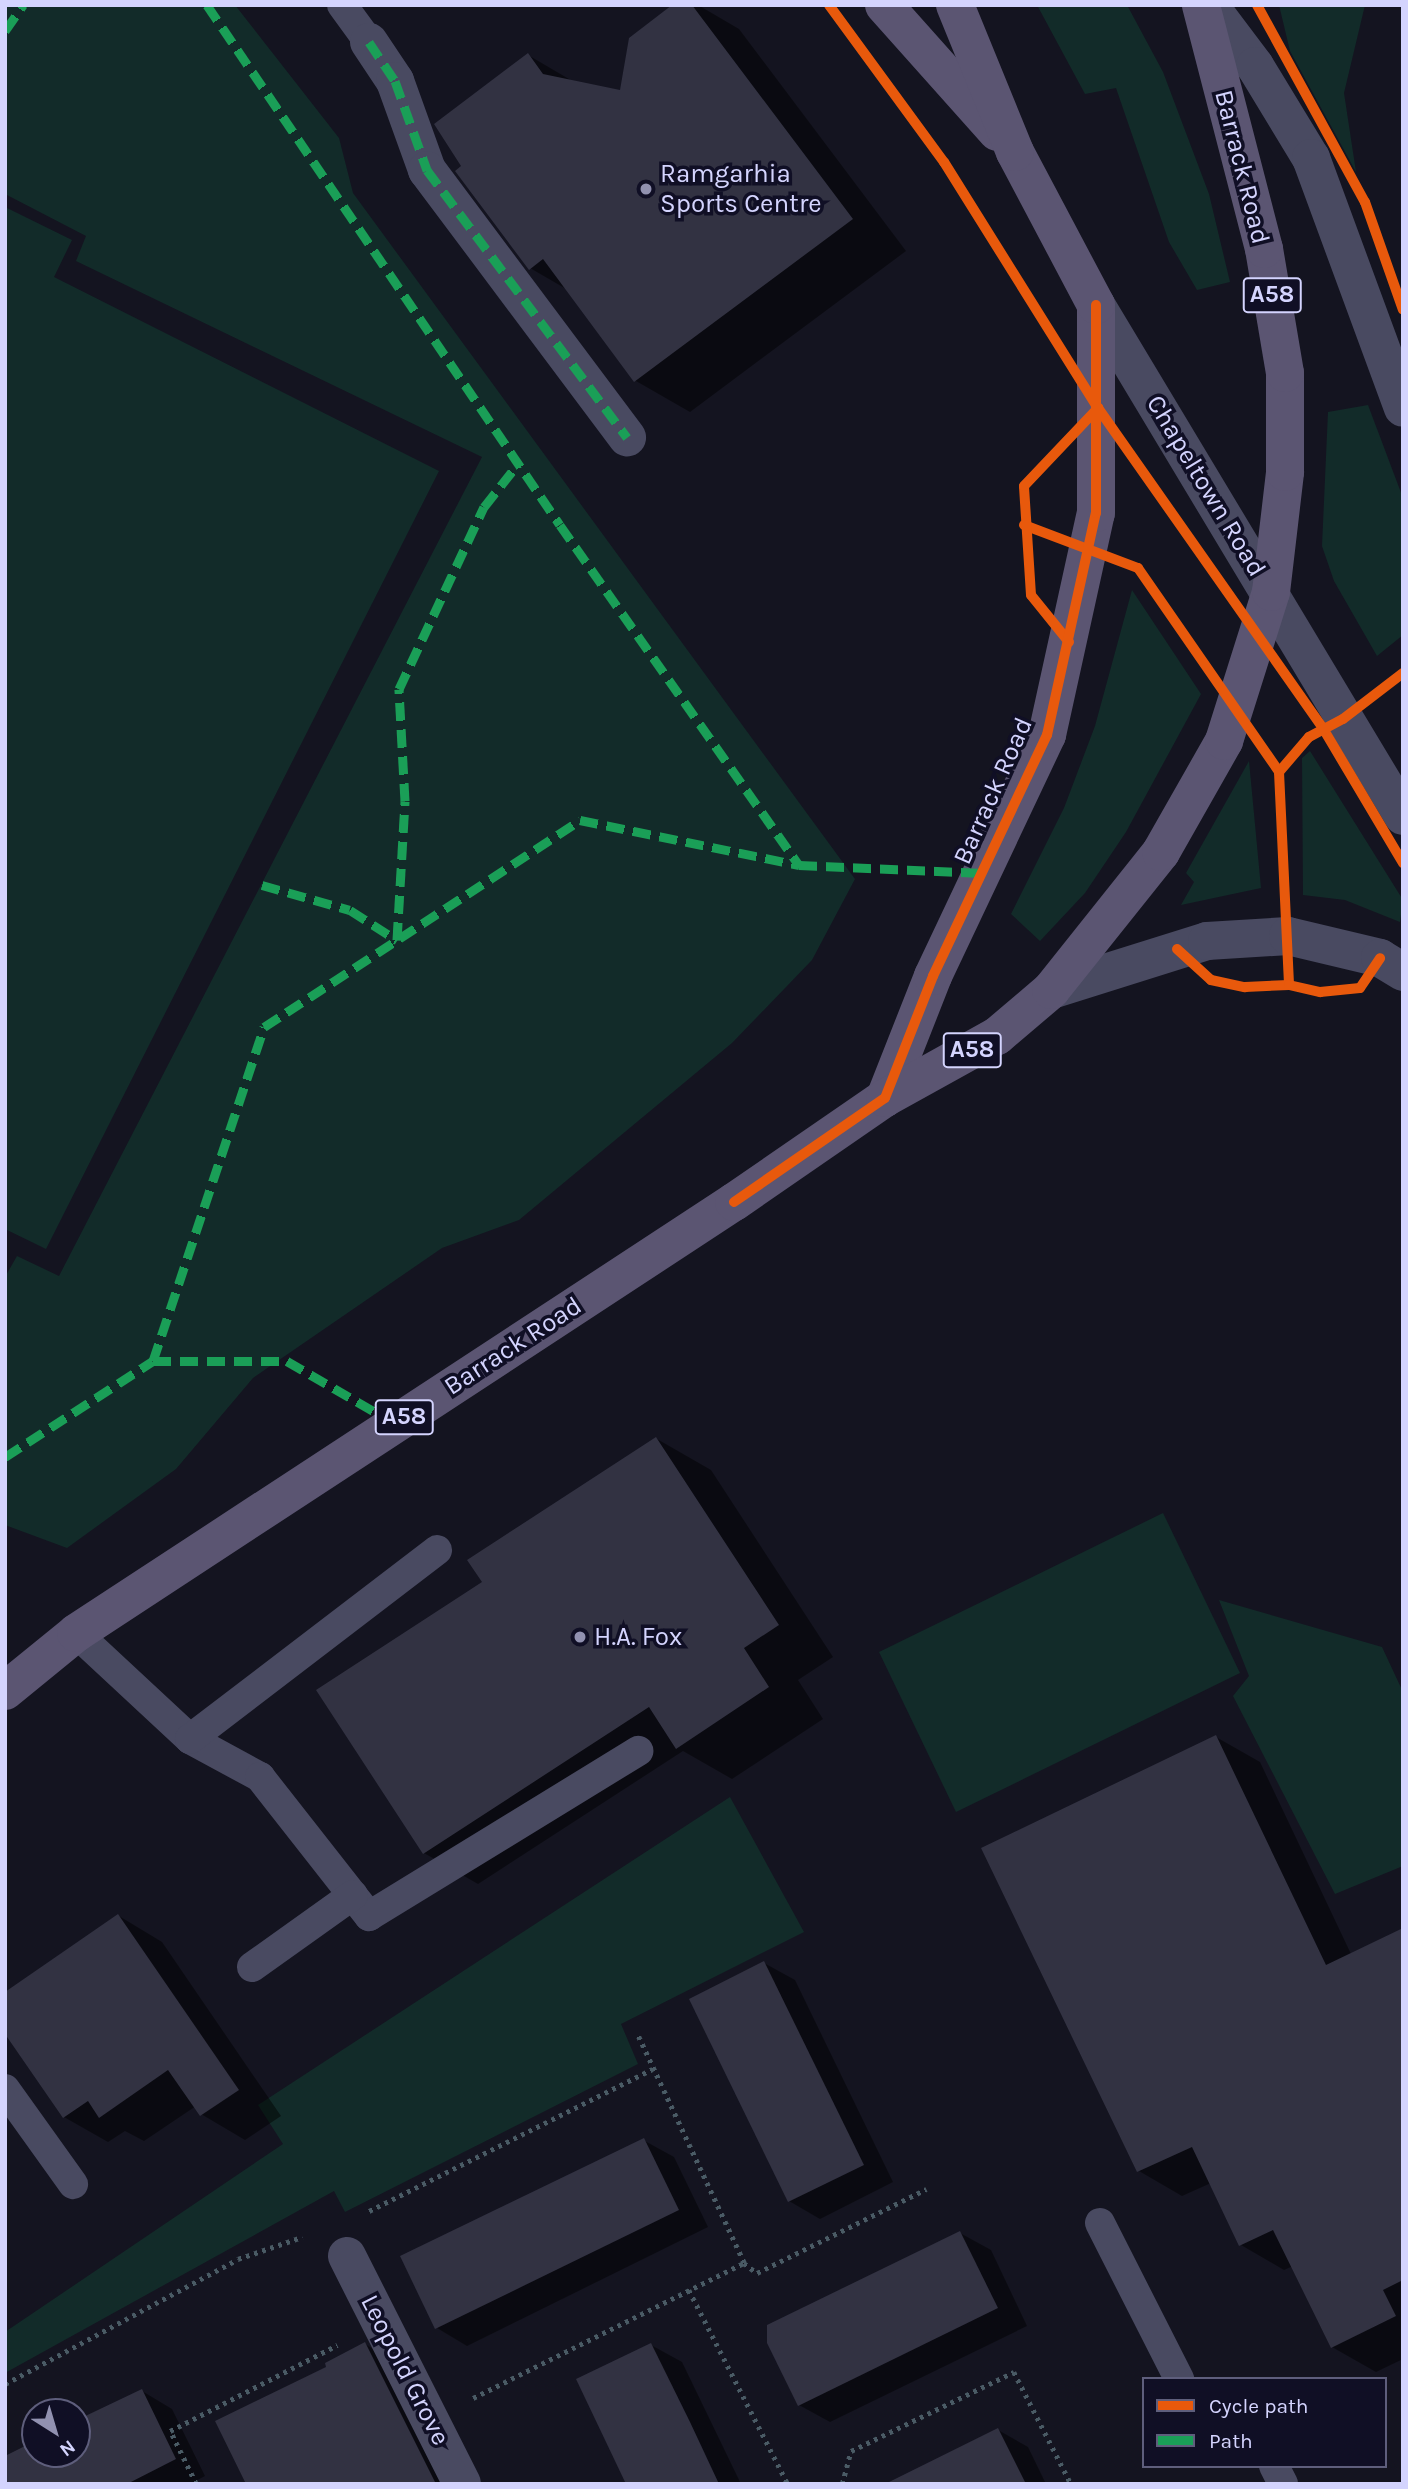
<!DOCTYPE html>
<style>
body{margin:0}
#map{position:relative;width:1408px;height:2489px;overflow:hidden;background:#141420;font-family:Karla,sans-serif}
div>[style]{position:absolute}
.green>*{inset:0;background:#122b29}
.shadow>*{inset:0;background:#0007}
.building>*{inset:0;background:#323242}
.path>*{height:4.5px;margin-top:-2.25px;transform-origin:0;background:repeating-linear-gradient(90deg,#4a5b65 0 3.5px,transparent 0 8.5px)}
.lane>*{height:30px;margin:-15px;padding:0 15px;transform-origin:15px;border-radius:15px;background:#494a61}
.street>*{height:38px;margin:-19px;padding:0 19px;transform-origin:19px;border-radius:19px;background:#494a61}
.primary>*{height:38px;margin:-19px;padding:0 19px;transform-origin:19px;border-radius:19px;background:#5b5572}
.quiet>*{height:9px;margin-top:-4.5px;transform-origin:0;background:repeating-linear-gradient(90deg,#1a9f57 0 18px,transparent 0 27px)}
.cycleway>*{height:10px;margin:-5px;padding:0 5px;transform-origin:5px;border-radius:5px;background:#e8590c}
.dots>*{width:19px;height:19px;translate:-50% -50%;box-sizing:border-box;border:4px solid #100f25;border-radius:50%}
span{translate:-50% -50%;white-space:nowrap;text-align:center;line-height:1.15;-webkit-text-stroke:7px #100f25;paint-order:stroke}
.shield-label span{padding:2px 5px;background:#100f25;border:2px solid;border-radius:5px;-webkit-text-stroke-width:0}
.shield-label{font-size:24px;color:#d4d4fe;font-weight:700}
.street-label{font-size:26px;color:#d4d4fe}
.poi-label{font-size:26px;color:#d4d4fe}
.left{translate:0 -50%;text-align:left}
.frame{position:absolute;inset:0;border:7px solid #d4d4fe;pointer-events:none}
.legend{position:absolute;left:1142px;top:2377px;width:245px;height:91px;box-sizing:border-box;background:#100f25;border:2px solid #5e5e7c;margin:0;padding:9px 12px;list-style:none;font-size:21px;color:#d4d4fe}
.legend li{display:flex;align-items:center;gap:14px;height:35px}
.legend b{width:35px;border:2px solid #5e5e7c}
.north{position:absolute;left:21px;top:2398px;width:70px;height:70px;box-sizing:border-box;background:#100f25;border:2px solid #5e5e7c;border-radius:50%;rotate:143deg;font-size:19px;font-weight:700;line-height:28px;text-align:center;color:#d4d4fe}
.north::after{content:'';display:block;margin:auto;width:24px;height:32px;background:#9191b0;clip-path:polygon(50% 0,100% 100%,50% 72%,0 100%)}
</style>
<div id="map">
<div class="green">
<i style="clip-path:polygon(5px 5px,235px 5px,339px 138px,353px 193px,855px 879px,812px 960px,732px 1043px,519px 1220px,442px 1248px,253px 1378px,176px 1469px,67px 1548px,5px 1525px,5px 1277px,17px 1256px,59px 1276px,482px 457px,76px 261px,86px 236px,5px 194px)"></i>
<i style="clip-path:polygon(1037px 5px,1127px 5px,1163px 72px,1209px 194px,1230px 282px,1197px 290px,1169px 242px,1116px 88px,1085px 94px)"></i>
<i style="clip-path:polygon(1279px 5px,1365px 5px,1344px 93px,1356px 172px,1290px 51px)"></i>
<i style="clip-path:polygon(5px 207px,72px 240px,54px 277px,439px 471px,46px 1249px,5px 1229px)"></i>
<i style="clip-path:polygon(1368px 405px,1403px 498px,1403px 635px,1377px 656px,1334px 581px,1322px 546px,1328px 412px)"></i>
<i style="clip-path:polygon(1132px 590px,1201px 694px,1126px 832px,1085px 893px,1040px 941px,1011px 914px,1064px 808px,1095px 726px)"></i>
<i style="clip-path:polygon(1310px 751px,1403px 900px,1400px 922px,1345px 900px,1303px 895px,1302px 758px)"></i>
<i style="clip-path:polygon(1249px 761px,1261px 888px,1181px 905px,1194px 882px,1186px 873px)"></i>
<i style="clip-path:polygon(1163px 1513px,1240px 1673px,956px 1812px,879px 1652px)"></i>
<i style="clip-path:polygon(1219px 1600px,1382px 1647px,1403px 1692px,1403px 1866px,1335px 1894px,1233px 1696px,1249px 1676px)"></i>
<i style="clip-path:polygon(730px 1797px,804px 1932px,621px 2024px,638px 2064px,345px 2212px,334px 2191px,5px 2373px,5px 2332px,283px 2144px,258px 2105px)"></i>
</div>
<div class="shadow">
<i style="clip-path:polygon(675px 5px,698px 5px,739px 29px,906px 251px,690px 412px,636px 381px,568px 290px,530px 268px,464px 167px,528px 55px,574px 82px,621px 92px)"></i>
<i style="clip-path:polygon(657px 1439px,711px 1470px,833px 1657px,798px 1680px,823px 1719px,732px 1779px,683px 1751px,478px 1884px,424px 1853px,484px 1582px)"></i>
<i style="clip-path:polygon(1216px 1737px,1260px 1762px,1351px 1954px,1403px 1929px,1403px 2359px,1376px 2372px,1332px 2347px,1293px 2266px,1284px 2270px,1241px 2245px,1211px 2183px,1182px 2196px,1139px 2171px)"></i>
<i style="clip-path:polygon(119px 1916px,162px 1942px,281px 2116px,245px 2140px,201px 2114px,196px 2106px,144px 2141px,125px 2131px,108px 2142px,64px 2117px)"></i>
<i style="clip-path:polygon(764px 1963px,795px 1980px,893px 2182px,820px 2219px,789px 2201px)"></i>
<i style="clip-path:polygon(643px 2140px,674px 2157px,708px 2227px,467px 2346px,437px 2328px)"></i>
<i style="clip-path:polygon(960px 2233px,991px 2250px,1027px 2326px,830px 2422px,799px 2405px)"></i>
<i style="clip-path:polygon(365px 2344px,390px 2359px,452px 2484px,248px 2484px,329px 2368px)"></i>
<i style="clip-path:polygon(651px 2345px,682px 2362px,741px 2484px,629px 2484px)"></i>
<i style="clip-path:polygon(142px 2391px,172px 2409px,205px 2476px,190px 2484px,5px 2484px,35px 2443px,35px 2454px,77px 2454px,77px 2422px)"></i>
<i style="clip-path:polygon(998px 2430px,1028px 2447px,1046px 2484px,940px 2484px)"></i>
</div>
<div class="building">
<i style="clip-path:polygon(672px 5px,692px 5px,853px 219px,634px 382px,543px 259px,529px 270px,455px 171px,461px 166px,434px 124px,528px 53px,543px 74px,620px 90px,629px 38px)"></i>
<i style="clip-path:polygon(656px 1437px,779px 1625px,744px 1648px,769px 1687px,676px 1749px,649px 1707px,423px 1854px,316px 1690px,482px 1582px,467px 1560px)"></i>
<i style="clip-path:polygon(1216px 1735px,1326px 1965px,1403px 1928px,1403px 2280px,1383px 2290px,1396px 2316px,1331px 2348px,1273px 2230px,1239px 2246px,1192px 2147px,1137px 2172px,981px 1848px)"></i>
<i style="clip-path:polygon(118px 1914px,239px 2090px,200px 2116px,168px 2070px,99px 2118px,88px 2101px,63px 2118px,5px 2034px,5px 1992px)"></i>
<i style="clip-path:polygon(764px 1961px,864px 2165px,788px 2202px,689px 1999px)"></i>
<i style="clip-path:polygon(644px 2138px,679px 2210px,435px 2329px,400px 2256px)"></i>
<i style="clip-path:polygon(960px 2231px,998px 2308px,798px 2406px,767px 2343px,767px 2325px)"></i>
<i style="clip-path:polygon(365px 2342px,436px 2484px,246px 2484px,215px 2421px,326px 2367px,325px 2363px)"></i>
<i style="clip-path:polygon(651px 2343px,690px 2422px,719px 2484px,626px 2484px,576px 2379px)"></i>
<i style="clip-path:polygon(142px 2389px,176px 2459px,127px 2484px,5px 2484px,5px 2456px,35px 2441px,35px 2454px,77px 2454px,77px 2420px)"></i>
<i style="clip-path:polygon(998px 2428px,1026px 2484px,885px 2484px)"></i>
</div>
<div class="path">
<i style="left:369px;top:2211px;width:317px;rotate:-26.6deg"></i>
<i style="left:744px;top:2263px;width:16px;rotate:38deg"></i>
<i style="left:757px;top:2273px;width:189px;rotate:-26.4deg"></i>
<i style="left:689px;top:2290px;width:218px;rotate:63deg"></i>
<i style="left:5px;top:2384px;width:264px;rotate:-28.2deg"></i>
<i style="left:238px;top:2259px;width:68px;rotate:-19deg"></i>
<i style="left:473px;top:2398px;width:303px;rotate:-26.5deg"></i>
<i style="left:744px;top:2263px;width:253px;rotate:-115deg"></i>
<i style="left:196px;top:2484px;width:59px;rotate:-116.1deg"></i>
<i style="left:170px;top:2431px;width:188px;rotate:-27.2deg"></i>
<i style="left:842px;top:2484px;width:34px;rotate:-75deg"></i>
<i style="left:851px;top:2451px;width:181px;rotate:-25.9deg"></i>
<i style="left:1014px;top:2372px;width:126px;rotate:63deg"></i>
</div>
<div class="lane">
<i style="left:342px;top:5px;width:46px;rotate:53.9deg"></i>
<i style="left:76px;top:1633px;width:156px;rotate:42.9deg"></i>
<i style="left:190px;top:1739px;width:80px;rotate:28.5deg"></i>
<i style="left:260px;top:1777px;width:177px;rotate:51.9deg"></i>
<i style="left:369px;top:1916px;width:316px;rotate:-31.5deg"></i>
<i style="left:190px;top:1739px;width:311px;rotate:-37.4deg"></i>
<i style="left:252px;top:1967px;width:124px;rotate:-35.5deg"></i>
<i style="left:5px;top:2089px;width:117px;rotate:54.4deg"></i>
<i style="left:1100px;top:2223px;width:175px;rotate:63.1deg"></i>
<i style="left:1274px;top:2466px;width:20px;rotate:63deg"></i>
</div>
<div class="street">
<i style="left:1209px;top:5px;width:76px;rotate:53deg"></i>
<i style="left:1255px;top:66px;width:108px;rotate:58.7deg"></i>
<i style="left:1311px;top:158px;width:266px;rotate:69.8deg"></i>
<i style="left:369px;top:42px;width:47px;rotate:56.3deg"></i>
<i style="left:395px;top:81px;width:95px;rotate:70.2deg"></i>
<i style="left:427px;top:170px;width:334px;rotate:53.2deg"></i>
<i style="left:1096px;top:305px;width:596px;rotate:59deg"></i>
<i style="left:1051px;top:990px;width:164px;rotate:-17.4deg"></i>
<i style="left:1207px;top:941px;width:81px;rotate:-3.5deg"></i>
<i style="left:1288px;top:936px;width:95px;rotate:13.4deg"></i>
<i style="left:1380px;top:958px;width:27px;rotate:31deg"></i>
<i style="left:347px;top:2256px;width:255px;rotate:63.2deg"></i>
</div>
<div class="primary">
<i style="left:884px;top:5px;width:170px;rotate:48.3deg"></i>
<i style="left:885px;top:1098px;width:131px;rotate:-68.5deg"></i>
<i style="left:933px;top:976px;width:267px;rotate:-64.7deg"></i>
<i style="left:1047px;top:735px;width:227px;rotate:-77.6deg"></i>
<i style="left:1096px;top:513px;width:208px;rotate:-90deg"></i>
<i style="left:1096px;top:305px;width:173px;rotate:-117.9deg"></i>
<i style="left:1015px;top:152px;width:159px;rotate:-112.2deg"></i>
<i style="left:5px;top:1691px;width:92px;rotate:-39.2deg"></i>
<i style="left:76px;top:1633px;width:787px;rotate:-33.23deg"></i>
<i style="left:734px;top:1202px;width:183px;rotate:-34.6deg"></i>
<i style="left:885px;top:1098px;width:128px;rotate:-29deg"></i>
<i style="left:997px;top:1036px;width:71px;rotate:-40.4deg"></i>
<i style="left:1051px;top:990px;width:176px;rotate:-51.4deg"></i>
<i style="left:1161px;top:852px;width:128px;rotate:-60.4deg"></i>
<i style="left:1224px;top:741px;width:156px;rotate:-72.5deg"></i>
<i style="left:1271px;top:592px;width:121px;rotate:-83.3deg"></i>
<i style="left:1285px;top:472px;width:99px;rotate:-90deg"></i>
<i style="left:1285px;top:373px;width:126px;rotate:-99.6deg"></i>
<i style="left:1264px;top:249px;width:252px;rotate:-104.5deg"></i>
</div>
<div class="quiet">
<i style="left:207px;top:5px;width:628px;rotate:55.83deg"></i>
<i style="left:560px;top:525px;width:416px;rotate:54.9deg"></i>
<i style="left:5px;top:31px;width:32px;rotate:-55deg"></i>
<i style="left:369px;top:42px;width:47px;rotate:56.3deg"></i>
<i style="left:395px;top:81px;width:95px;rotate:70.2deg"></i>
<i style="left:427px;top:170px;width:334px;rotate:53.2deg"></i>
<i style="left:262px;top:885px;width:91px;rotate:15.9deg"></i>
<i style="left:350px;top:910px;width:56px;rotate:32.6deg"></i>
<i style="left:397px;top:940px;width:139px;rotate:-86.7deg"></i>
<i style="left:405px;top:801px;width:112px;rotate:-93.1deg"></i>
<i style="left:399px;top:689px;width:201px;rotate:-65deg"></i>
<i style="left:484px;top:507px;width:55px;rotate:-51.7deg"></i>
<i style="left:153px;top:1361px;width:134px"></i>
<i style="left:287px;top:1361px;width:124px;rotate:30.1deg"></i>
<i style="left:5px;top:1457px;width:176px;rotate:-33deg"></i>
<i style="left:153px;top:1361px;width:352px;rotate:-71.6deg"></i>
<i style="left:264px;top:1027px;width:378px;rotate:-33.2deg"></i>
<i style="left:580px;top:820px;width:224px;rotate:11.6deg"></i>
<i style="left:799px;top:865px;width:184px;rotate:2.5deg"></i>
</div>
<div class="cycleway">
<i style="left:829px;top:5px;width:195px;rotate:53.8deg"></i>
<i style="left:944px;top:162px;width:290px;rotate:58deg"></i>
<i style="left:1098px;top:408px;width:393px;rotate:54.9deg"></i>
<i style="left:1324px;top:730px;width:155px;rotate:59.3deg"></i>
<i style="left:1257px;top:5px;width:225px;rotate:61.3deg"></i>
<i style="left:1365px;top:202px;width:114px;rotate:70.6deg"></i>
<i style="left:1024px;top:525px;width:122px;rotate:20.7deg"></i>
<i style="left:1138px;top:568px;width:248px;rotate:55.3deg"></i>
<i style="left:1279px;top:772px;width:213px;rotate:87.3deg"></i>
<i style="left:1069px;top:642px;width:60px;rotate:-129deg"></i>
<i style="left:1031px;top:595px;width:109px;rotate:-93.7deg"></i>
<i style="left:1024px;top:486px;width:108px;rotate:-46.5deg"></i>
<i style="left:1279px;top:772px;width:46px;rotate:-49.4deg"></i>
<i style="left:1309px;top:737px;width:38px;rotate:-28deg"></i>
<i style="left:1343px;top:719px;width:76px;rotate:-37.5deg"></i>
<i style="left:1177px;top:949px;width:46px;rotate:42.4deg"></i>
<i style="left:1211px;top:980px;width:35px;rotate:12deg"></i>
<i style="left:1245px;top:987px;width:44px;rotate:-2.6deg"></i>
<i style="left:1289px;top:985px;width:32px;rotate:13deg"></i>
<i style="left:1320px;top:992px;width:40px;rotate:-5.7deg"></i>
<i style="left:1360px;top:988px;width:36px;rotate:-56deg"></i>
<i style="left:734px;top:1202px;width:183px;rotate:-34.6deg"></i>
<i style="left:885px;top:1098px;width:131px;rotate:-68.5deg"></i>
<i style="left:933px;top:976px;width:267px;rotate:-64.7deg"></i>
<i style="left:1047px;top:735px;width:227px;rotate:-77.6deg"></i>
<i style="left:1096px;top:513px;width:208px;rotate:-90deg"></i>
</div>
<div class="dots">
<i style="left:646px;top:189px;background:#9191b0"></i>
<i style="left:580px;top:1637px;background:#9191b0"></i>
</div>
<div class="shield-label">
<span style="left:1272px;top:295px">A58</span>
<span style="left:972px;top:1050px">A58</span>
<span style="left:404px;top:1417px">A58</span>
</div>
<div class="street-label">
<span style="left:1242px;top:167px;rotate:76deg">Barrack Road</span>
<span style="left:1206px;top:486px;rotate:59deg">Chapeltown Road</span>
<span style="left:993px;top:791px;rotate:-66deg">Barrack Road</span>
<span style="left:513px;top:1346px;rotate:-33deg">Barrack Road</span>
<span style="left:405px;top:2370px;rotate:63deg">Leopold Grove</span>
</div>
<div class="poi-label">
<span class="left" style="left:660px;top:189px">Ramgarhia<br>Sports Centre</span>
<span class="left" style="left:594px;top:1637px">H.A. Fox</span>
</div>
<div class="frame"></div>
<ul class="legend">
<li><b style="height:9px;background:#e8590c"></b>Cycle path</li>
<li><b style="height:9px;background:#1a9f57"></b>Path</li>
</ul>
<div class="north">N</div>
</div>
